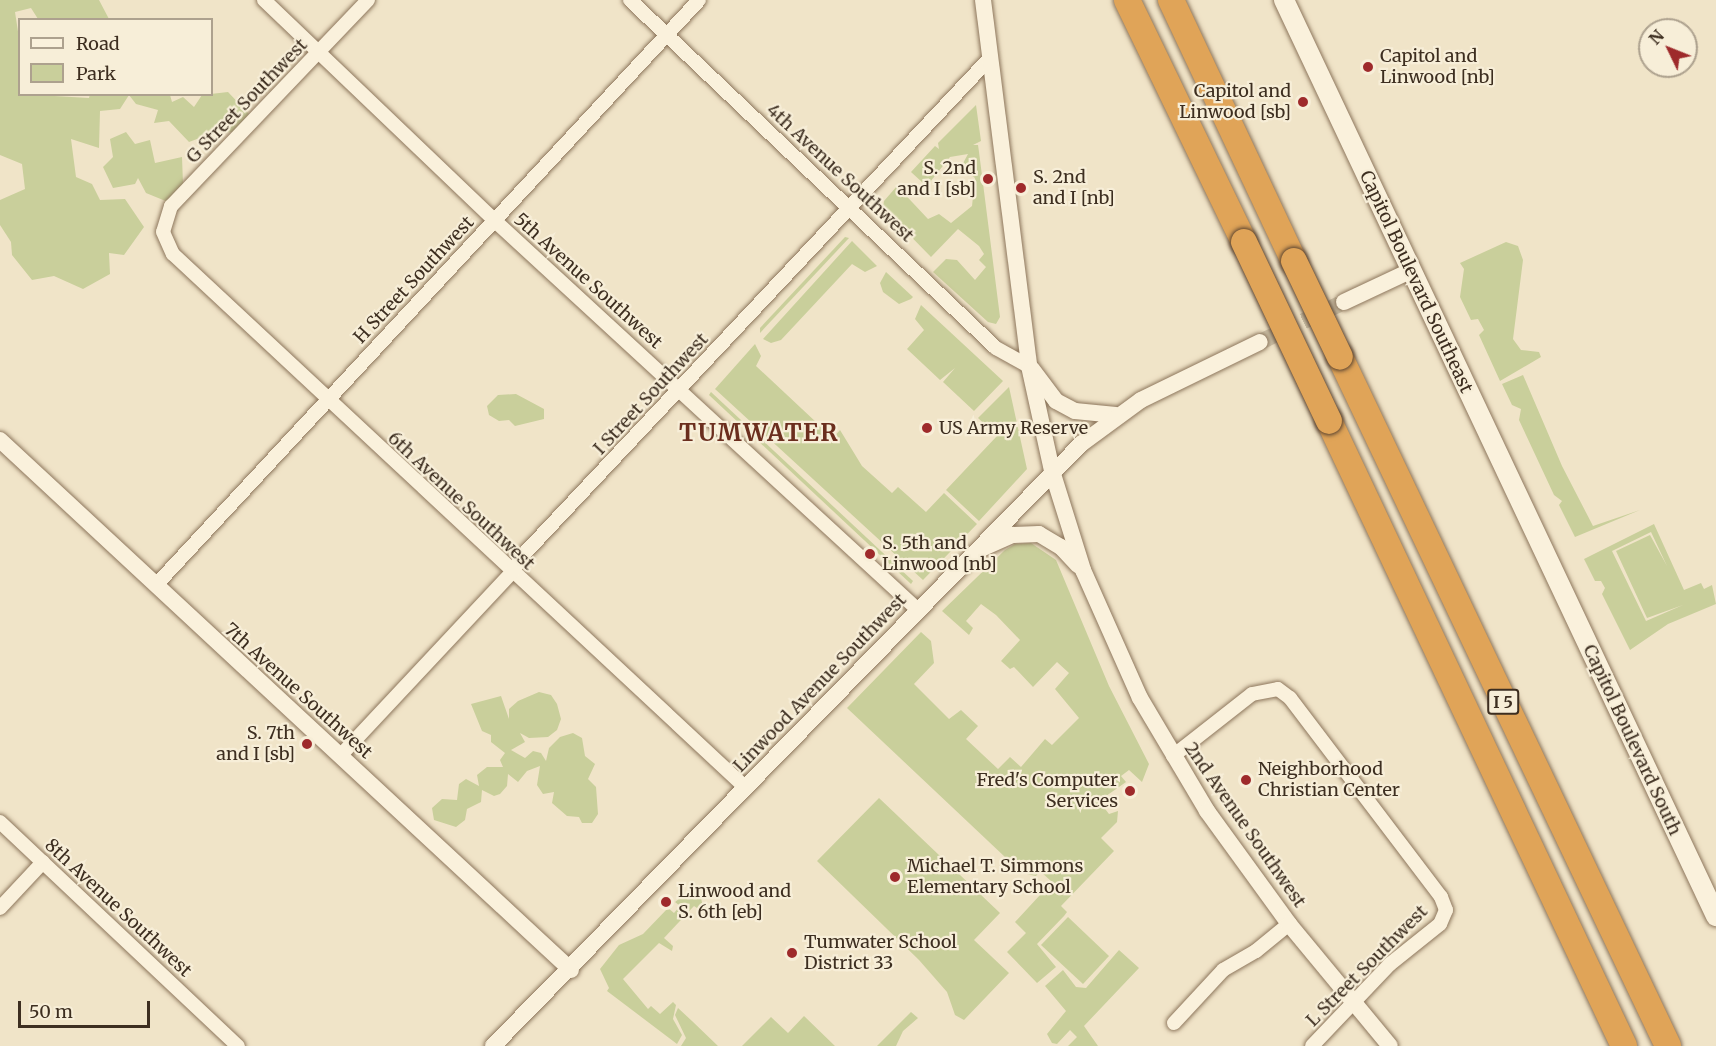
<!DOCTYPE html>
<style>
body{margin:0}
#map{position:relative;width:1716px;height:1046px;overflow:hidden;background:#f0e4c8;font-family:Merriweather,serif}
div>[style]{position:absolute}
.green>*{inset:0;background:#c9cf9b}
.tertiary-tunnel>*{height:16px;margin-top:-8px;transform-origin:0;background:repeating-linear-gradient(90deg,#ccc0a6 0 16px,transparent 0 24px)}
.roads{filter:drop-shadow(0 0 2px #8d765c) drop-shadow(0 0 2px #8d765c)}
.minor>*{height:14px;margin:-7px;padding:0 7px;transform-origin:7px;border-radius:7px;background:#faf1dc}
.tertiary>*{height:16px;margin:-8px;padding:0 8px;transform-origin:8px;border-radius:8px;background:#faf1dc}
.secondary>*{height:20px;margin:-10px;padding:0 10px;transform-origin:10px;border-radius:10px;background:#faf1dc}
.motorway>*{height:26px;margin:-13px;padding:0 13px;transform-origin:13px;border-radius:13px;background:#e0a458}
.bridges{filter:drop-shadow(0 0 2px #5b4430) drop-shadow(0 0 2px #5b4430)}
.motorway-bridge>*{height:26px;margin:-13px;padding:0 13px;transform-origin:13px;border-radius:13px;background:#e0a458}
.dots>*{width:16px;height:16px;translate:-50% -50%;box-sizing:border-box;border:3px solid #f7eed8;border-radius:50%}
span{translate:-50% -50%;white-space:nowrap;text-align:center;line-height:1.15;-webkit-text-stroke:4.5px #f7eed8;paint-order:stroke}
.shield-label span{padding:2px 4px;background:#f7eed8;border:2px solid;border-radius:4px;-webkit-text-stroke-width:0}
.shield-label{font-size:16px;color:#3d2e20;font-weight:700}
.poi-label{font-size:18px;color:#3d2e20}
.left{translate:0 -50%;text-align:left}
.right{translate:-100% -50%;text-align:right}
.street-label{font-size:18px;color:#3d2e20}
.district-label{font-size:24px;color:#6b2e1e;font-weight:700;letter-spacing:1.5px}
.legend{position:absolute;left:18px;top:18px;width:195px;height:78px;box-sizing:border-box;background:#f7eed8;border:2px solid #ada18e;margin:0;padding:8px 10px;list-style:none;font-size:18px;color:#3d2e20}
.legend li{display:flex;align-items:center;gap:12px;height:30px}
.legend b{width:30px;border:2px solid #ada18e}
.north{position:absolute;left:1638px;top:18px;width:60px;height:60px;box-sizing:border-box;background:#f7eed8;border:2px solid #ada18e;border-radius:50%;rotate:313deg;font-size:16px;font-weight:700;line-height:24px;text-align:center;color:#3d2e20}
.north::after{content:'';display:block;margin:auto;width:21px;height:27px;background:#9e2a2b;clip-path:polygon(50% 0,100% 100%,50% 72%,0 100%)}
.scale{position:absolute;left:18px;top:1001px;width:132px;height:27px;box-sizing:border-box;border:3px solid #3d2e20;border-top:0;padding-left:8px;font-size:18px;line-height:21px;white-space:nowrap;color:#3d2e20;-webkit-text-stroke:4px #f7eed8;paint-order:stroke}
</style>
<div id="map">
<div class="green">
<i style="clip-path:polygon(0 0,99px 0,109px 19px,38px 19px,31px 8px,15px 12px,19px 38px,20px 94px,89px 98px,90px 94px,170px 95px,172px 102px,183px 97px,194px 107px,202px 95px,228px 92px,249px 114px,233px 132px,213px 133px,189px 142px,169px 121px,154px 123px,158px 110px,136px 104px,129px 95px,120px 109px,100px 111px,99px 148px,71px 139px,76px 177px,92px 184px,100px 200px,125px 199px,144px 227px,124px 255px,109px 253px,110px 274px,83px 289px,54px 276px,32px 280px,12px 255px,11px 242px,0 225px,0 200px,25px 189px,22px 164px,0 155px)"></i>
<i style="clip-path:polygon(976px 105px,981px 141px,973px 145px,978px 145px,979px 152px,1000px 317px,996px 324px,988px 322px,933px 272px,946px 259px,957px 260px,975px 280px,986px 267px,979px 260px,984px 254px,979px 246px,958px 229px,931px 257px,883px 208px,884px 201px,897px 186px,928px 219px,939px 214px,951px 223px,972px 206px,975px 178px,961px 167px,968px 154px,950px 157px,930px 182px,923px 183px,911px 172px,935px 146px,939px 149px,938px 143px)"></i>
<i style="clip-path:polygon(126px 132px,135px 144px,150px 140px,155px 163px,182px 157px,183px 184px,168px 202px,146px 193px,138px 178px,135px 184px,113px 188px,103px 167px,113px 157px,110px 139px)"></i>
<i style="clip-path:polygon(845px 237px,849px 238px,760px 333px,760px 328px)"></i>
<i style="clip-path:polygon(852px 241px,877px 266px,865px 272px,852px 264px,781px 340px,771px 343px,763px 339px)"></i>
<i style="clip-path:polygon(1506px 242px,1518px 246px,1523px 260px,1513px 339px,1521px 350px,1539px 352px,1541px 357px,1500px 381px,1479px 335px,1484px 330px,1478px 319px,1471px 320px,1460px 297px,1464px 269px,1460px 263px)"></i>
<i style="clip-path:polygon(886px 272px,913px 297px,911px 299px,899px 304px,883px 292px,880px 283px)"></i>
<i style="clip-path:polygon(921px 305px,1003px 381px,974px 411px,943px 382px,955px 368px,940px 380px,907px 349px,924px 330px,915px 319px)"></i>
<i style="clip-path:polygon(755px 344px,761px 356px,756px 366px,833px 438px,840px 430px,862px 466px,892px 493px,898px 487px,926px 512px,944px 493px,977px 524px,923px 580px,715px 389px)"></i>
<i style="clip-path:polygon(1523px 375px,1562px 466px,1593px 526px,1640px 510px,1575px 537px,1559px 505px,1562px 501px,1554px 495px,1519px 420px,1521px 409px,1512px 405px,1502px 384px)"></i>
<i style="clip-path:polygon(1009px 387px,1027px 469px,979px 521px,946px 490px,997px 436px,978px 418px)"></i>
<i style="clip-path:polygon(711px 392px,913px 581px,911px 584px,709px 395px)"></i>
<i style="clip-path:polygon(516px 394px,544px 409px,544px 419px,515px 426px,509px 420px,499px 421px,489px 415px,487px 406px,498px 395px)"></i>
<i style="clip-path:polygon(evenodd,1654px 524px,1684px 590px,1701px 583px,1704px 589px,1712px 585px,1716px 604px,1668px 624px,1630px 650px,1602px 594px,1605px 588px,1601px 581px,1595px 581px,1584px 559px,1654px 524px,1651px 532px,1667px 566px,1650px 535px,1616px 551px,1647px 618px,1683px 605px,1646px 621px,1612px 551px,1651px 532px)"></i>
<i style="clip-path:polygon(1031px 543px,1056px 560px,1109px 686px,1149px 764px,1142px 782px,1129px 770px,1121px 776px,1126px 782px,1099px 801px,1109px 814px,1118px 811px,1117px 822px,1101px 838px,1114px 851px,1061px 906px,1067px 912px,1064px 916px,1037px 944px,1056px 967px,1037px 983px,1007px 952px,1026px 933px,1015px 922px,1052px 882px,1040px 871px,1036px 876px,1022px 873px,847px 708px,921px 632px,931px 641px,934px 663px,914px 684px,949px 719px,961px 710px,978px 726px,966px 739px,998px 769px,1010px 757px,1021px 767px,1045px 739px,1052px 745px,1079px 718px,1055px 689px,1069px 673px,1057px 662px,1033px 687px,1014px 667px,1010px 669px,1001px 661px,1020px 640px,996px 615px,981px 604px,966px 621px,973px 628px,969px 635px,942px 611px,1005px 550px,1015px 544px)"></i>
<i style="clip-path:polygon(539px 692px,551px 695px,557px 704px,561px 719px,557px 730px,548px 737px,529px 738px,520px 733px,525px 742px,511px 750px,525px 758px,533px 751px,541px 753px,546px 761px,549px 748px,560px 737px,573px 733px,582px 738px,585px 756px,595px 764px,588px 779px,596px 787px,598px 814px,592px 823px,582px 823px,579px 817px,567px 816px,552px 803px,554px 792px,543px 794px,537px 785px,540px 766px,527px 771px,518px 782px,508px 774px,507px 786px,500px 794px,494px 796px,482px 790px,481px 802px,467px 809px,465px 820px,456px 827px,434px 820px,432px 808px,442px 799px,457px 800px,459px 784px,466px 779px,479px 786px,477px 775px,487px 767px,503px 767px,500px 760px,505px 753px,491px 742px,491px 735px,482px 731px,471px 704px,501px 696px,509px 719px,509px 709px,518px 701px)"></i>
<i style="clip-path:polygon(879px 798px,1000px 913px,974px 940px,1009px 973px,964px 1020px,955px 1015px,947px 992px,919px 960px,817px 861px)"></i>
<i style="clip-path:polygon(692px 889px,701px 898px,703px 907px,707px 907px,706px 914px,694px 906px,664px 938px,673px 946px,672px 951px,659px 943px,623px 979px,648px 1009px,651px 1006px,660px 1014px,673px 1002px,676px 1005px,673px 1019px,682px 1035px,677px 1044px,607px 991px,609px 988px,600px 969px,619px 945px,643px 934px,668px 908px,674px 913px,680px 906px,675px 902px)"></i>
<i style="clip-path:polygon(1068px 917px,1109px 956px,1083px 984px,1041px 945px)"></i>
<i style="clip-path:polygon(1119px 950px,1139px 968px,1084px 1026px,1098px 1046px,1068px 1046px,1077px 1037px,1070px 1030px,1057px 1044px,1052px 1043px,1047px 1034px,1066px 1011px,1045px 986px,1063px 970px,1076px 987px,1086px 988px)"></i>
<i style="clip-path:polygon(678px 1008px,692px 1021px,718px 1046px,681px 1046px,686px 1038px,675px 1015px)"></i>
<i style="clip-path:polygon(911px 1012px,918px 1018px,903px 1031px,896px 1046px,877px 1046px)"></i>
<i style="clip-path:polygon(804px 1016px,835px 1046px,742px 1046px,771px 1017px,788px 1033px)"></i>
</div>
<div class="tertiary-tunnel">
<i style="left:1260px;top:342px;width:93px;rotate:-25.5deg"></i>
</div>
<div class="roads">
<div class="minor">
<i style="left:264px;top:0;width:318px;rotate:43.7deg"></i>
<i style="left:494px;top:220px;width:576px;rotate:42.61deg"></i>
<i style="left:368px;top:0;width:285px;rotate:133.7deg"></i>
<i style="left:171px;top:206px;width:27px;rotate:107deg"></i>
<i style="left:163px;top:232px;width:24px;rotate:66deg"></i>
<i style="left:173px;top:254px;width:783px;rotate:42.98deg"></i>
<i style="left:630px;top:0;width:505px;rotate:43.56deg"></i>
<i style="left:996px;top:348px;width:38px;rotate:29deg"></i>
<i style="left:156px;top:585px;width:798px;rotate:-47.13deg"></i>
<i style="left:341px;top:755px;width:250px;rotate:-46.9deg"></i>
<i style="left:512px;top:572px;width:23px;rotate:-56deg"></i>
<i style="left:525px;top:553px;width:679px;rotate:-46.79deg"></i>
<i style="left:1173px;top:756px;width:100px;rotate:-38.1deg"></i>
<i style="left:1252px;top:694px;width:26px;rotate:-11deg"></i>
<i style="left:1278px;top:689px;width:15px;rotate:37deg"></i>
<i style="left:1290px;top:698px;width:250px;rotate:52.8deg"></i>
<i style="left:1441px;top:897px;width:14px;rotate:69deg"></i>
<i style="left:1446px;top:910px;width:15px;rotate:113deg"></i>
<i style="left:1440px;top:924px;width:64px;rotate:141.3deg"></i>
<i style="left:1390px;top:964px;width:113px;rotate:133.6deg"></i>
<i style="left:0;top:822px;width:327px;rotate:43.3deg"></i>
<i style="left:0;top:908px;width:63px;rotate:-46.9deg"></i>
<i style="left:1174px;top:1023px;width:72px;rotate:-47.2deg"></i>
<i style="left:1223px;top:970px;width:38px;rotate:-30deg"></i>
<i style="left:1256px;top:951px;width:43px;rotate:-39.3deg"></i>
</div>
<div class="tertiary">
<i style="left:983px;top:0;width:369px;rotate:82.8deg"></i>
<i style="left:1029px;top:366px;width:107px;rotate:77.6deg"></i>
<i style="left:1052px;top:471px;width:104px;rotate:72.6deg"></i>
<i style="left:1083px;top:570px;width:140px;rotate:66deg"></i>
<i style="left:1140px;top:698px;width:131px;rotate:59.3deg"></i>
<i style="left:1207px;top:811px;width:140px;rotate:54deg"></i>
<i style="left:1289px;top:924px;width:158px;rotate:50.4deg"></i>
<i style="left:1344px;top:302px;width:73px;rotate:-25.2deg"></i>
<i style="left:1032px;top:369px;width:40px;rotate:53deg"></i>
<i style="left:1056px;top:401px;width:21px;rotate:28deg"></i>
<i style="left:1075px;top:411px;width:41px;rotate:5.6deg"></i>
<i style="left:0;top:440px;width:779px;rotate:42.87deg"></i>
<i style="left:981px;top:549px;width:35px;rotate:-24deg"></i>
<i style="left:1013px;top:535px;width:26px;rotate:-2deg"></i>
<i style="left:1039px;top:534px;width:26px;rotate:31deg"></i>
<i style="left:1061px;top:547px;width:25px;rotate:47deg"></i>
<i style="left:493px;top:1046px;width:842px;rotate:-45.67deg"></i>
<i style="left:1081px;top:444px;width:74px;rotate:-36.3deg"></i>
<i style="left:1141px;top:400px;width:132px;rotate:-26deg"></i>
</div>
<div class="secondary">
<i style="left:1284px;top:0;width:1013px;rotate:64.75deg"></i>
</div>
<div class="motorway">
<i style="left:1127px;top:0;width:269px;rotate:64.2deg"></i>
<i style="left:1171px;top:0;width:289px;rotate:64.8deg"></i>
<i style="left:1340px;top:357px;width:763px;rotate:64.54deg"></i>
<i style="left:1329px;top:421px;width:691px;rotate:64.73deg"></i>
</div>
</div>
<div class="bridges">
<div class="motorway-bridge">
<i style="left:1244px;top:242px;width:198px;rotate:64.6deg"></i>
<i style="left:1294px;top:261px;width:106px;rotate:64.4deg"></i>
</div>
</div>
<div class="dots">
<i style="left:1368px;top:67px;background:#9e2a2b"></i>
<i style="left:1303px;top:102px;background:#9e2a2b"></i>
<i style="left:988px;top:179px;background:#9e2a2b"></i>
<i style="left:1021px;top:188px;background:#9e2a2b"></i>
<i style="left:927px;top:428px;background:#9e2a2b"></i>
<i style="left:870px;top:554px;background:#9e2a2b"></i>
<i style="left:307px;top:744px;background:#9e2a2b"></i>
<i style="left:1246px;top:780px;background:#9e2a2b"></i>
<i style="left:1130px;top:791px;background:#9e2a2b"></i>
<i style="left:895px;top:877px;background:#9e2a2b"></i>
<i style="left:666px;top:902px;background:#9e2a2b"></i>
<i style="left:792px;top:953px;background:#9e2a2b"></i>
</div>
<div class="shield-label">
<span style="left:1503px;top:702px">I 5</span>
</div>
<div class="poi-label">
<span class="left" style="left:1380px;top:67px">Capitol and<br>Linwood [nb]</span>
<span class="right" style="left:1291px;top:102px">Capitol and<br>Linwood [sb]</span>
<span class="right" style="left:976px;top:179px">S. 2nd<br>and I [sb]</span>
<span class="left" style="left:1033px;top:188px">S. 2nd<br>and I [nb]</span>
<span class="left" style="left:939px;top:428px">US Army Reserve</span>
<span class="left" style="left:882px;top:554px">S. 5th and<br>Linwood [nb]</span>
<span class="right" style="left:295px;top:744px">S. 7th<br>and I [sb]</span>
<span class="left" style="left:1258px;top:780px">Neighborhood<br>Christian Center</span>
<span class="right" style="left:1118px;top:791px">Fred's Computer<br>Services</span>
<span class="left" style="left:907px;top:877px">Michael T. Simmons<br>Elementary School</span>
<span class="left" style="left:678px;top:902px">Linwood and<br>S. 6th [eb]</span>
<span class="left" style="left:804px;top:953px">Tumwater School<br>District 33</span>
</div>
<div class="street-label">
<span style="left:247px;top:101px;rotate:-46deg">G Street Southwest</span>
<span style="left:840px;top:173px;rotate:43deg">4th Avenue Southwest</span>
<span style="left:414px;top:280px;rotate:-47deg">H Street Southwest</span>
<span style="left:588px;top:281px;rotate:42deg">5th Avenue Southwest</span>
<span style="left:1416px;top:282px;rotate:65deg">Capitol Boulevard Southeast</span>
<span style="left:651px;top:394px;rotate:-47deg">I Street Southwest</span>
<span style="left:461px;top:501px;rotate:43deg">6th Avenue Southwest</span>
<span style="left:820px;top:683px;rotate:-46deg">Linwood Avenue Southwest</span>
<span style="left:298px;top:691px;rotate:42deg">7th Avenue Southwest</span>
<span style="left:1632px;top:740px;rotate:65deg">Capitol Boulevard South</span>
<span style="left:1245px;top:825px;rotate:55deg">2nd Avenue Southwest</span>
<span style="left:118px;top:908px;rotate:43deg">8th Avenue Southwest</span>
<span style="left:1367px;top:966px;rotate:-45deg">L Street Southwest</span>
</div>
<div class="district-label">
<span style="left:759px;top:433px">TUMWATER</span>
</div>
<ul class="legend">
<li><b style="height:8px;background:#faf1dc"></b>Road</li>
<li><b style="height:16px;background:#c9cf9b"></b>Park</li>
</ul>
<div class="north">N</div>
<div class="scale">50 m</div>
</div>
